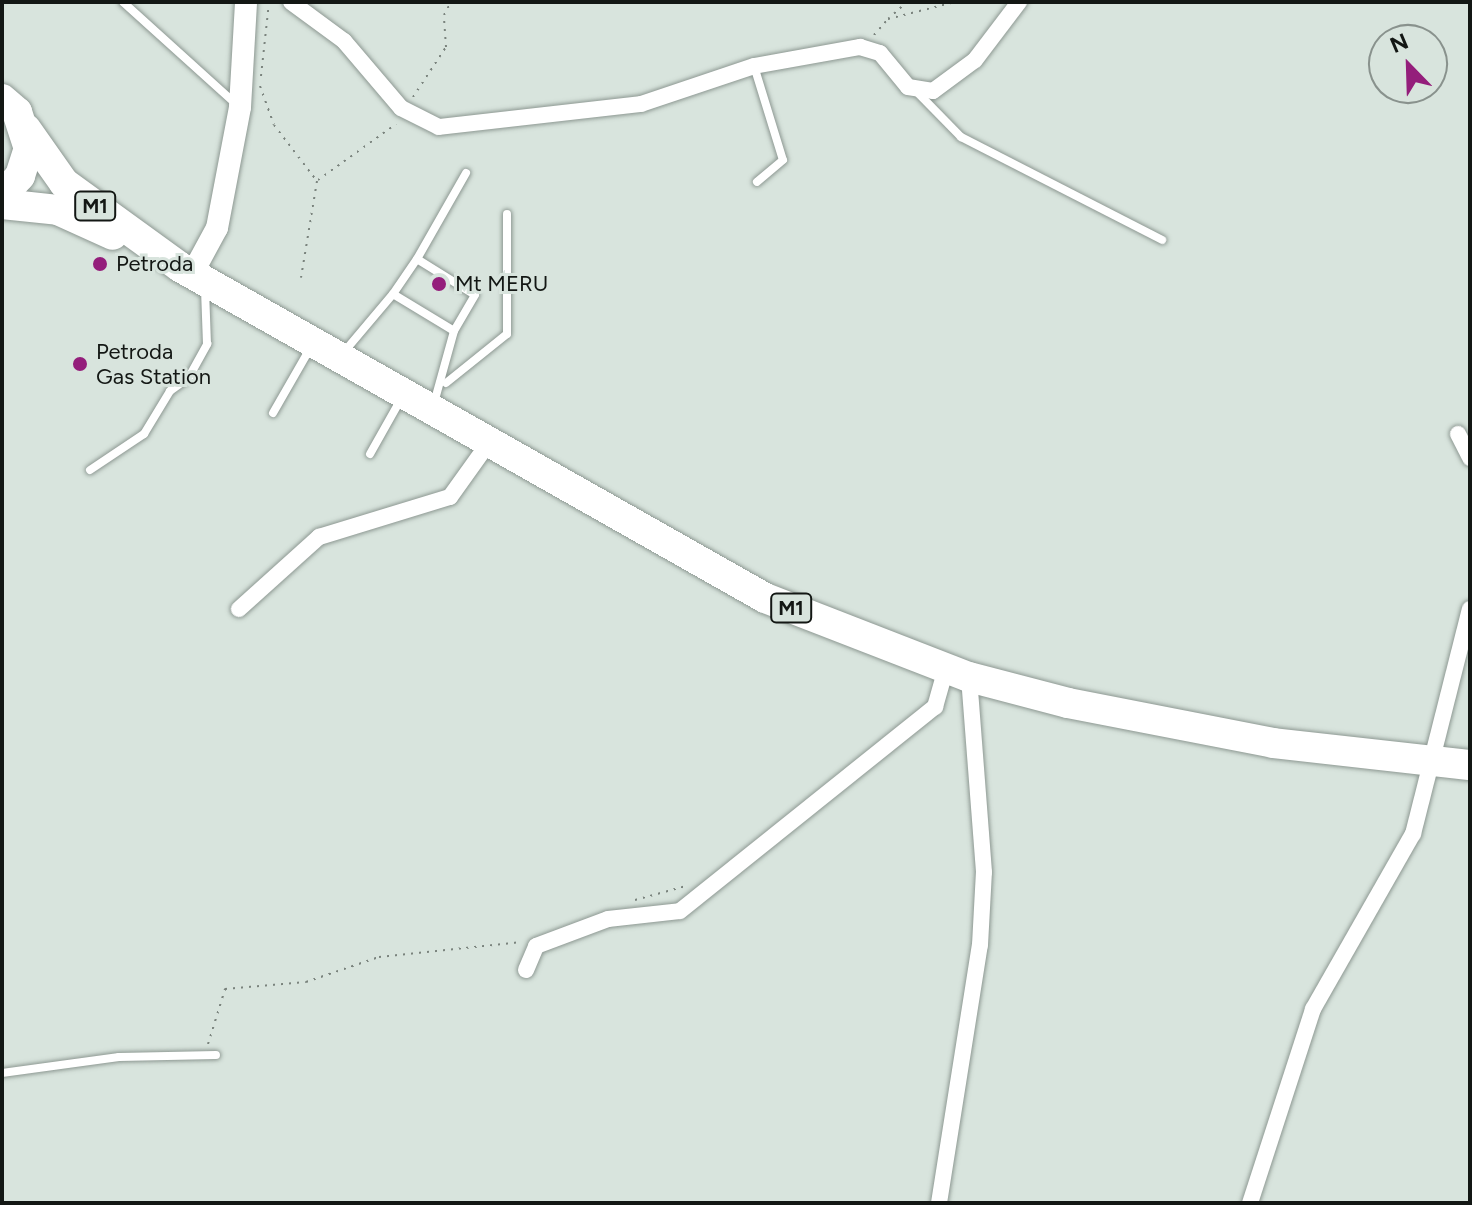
<!DOCTYPE html>
<style>
body{margin:0}
#map{position:relative;width:1472px;height:1205px;overflow:hidden;background:#d8e4dd;font-family:Figtree,sans-serif}
div>[style]{position:absolute}
.path>*{height:2px;margin-top:-1px;transform-origin:0;background:repeating-linear-gradient(90deg,#7a837d 0 2px,transparent 0 8px)}
.roads{filter:drop-shadow(0 0 2px #8d9892) drop-shadow(0 0 2px #8d9892)}
.lane>*{height:8px;margin:-4px;padding:0 4px;transform-origin:4px;border-radius:4px;background:#fff}
.street>*{height:16px;margin:-8px;padding:0 8px;transform-origin:8px;border-radius:8px;background:#fff}
.secondary>*{height:22px;margin:-11px;padding:0 11px;transform-origin:11px;border-radius:11px;background:#fff}
.highway>*{height:30px;margin:-15px;padding:0 15px;transform-origin:15px;border-radius:15px;background:#fff}
.dots>*{width:22px;height:22px;translate:-50% -50%;box-sizing:border-box;border:4px solid #d8e4dd;border-radius:50%}
span{translate:-50% -50%;white-space:nowrap;text-align:center;line-height:1.15;-webkit-text-stroke:6px #d8e4dd;paint-order:stroke}
.shield-label span{padding:2px 6px;background:#d8e4dd;border:2px solid;border-radius:6px;-webkit-text-stroke-width:0}
.shield-label{font-size:20px;color:#131714;font-weight:700}
.poi-label{font-size:22px;color:#131714}
.left{translate:0 -50%;text-align:left}
.frame{position:absolute;inset:0;border:4px solid #131714;pointer-events:none}
.north{position:absolute;left:1368px;top:24px;width:80px;height:80px;box-sizing:border-box;background:#d8e4dd;border:2px solid #89928d;border-radius:50%;rotate:337deg;font-size:22px;font-weight:700;line-height:32px;text-align:center;color:#131714}
.north::after{content:'';display:block;margin:auto;width:28px;height:36px;background:#941e7b;clip-path:polygon(50% 0,100% 100%,50% 72%,0 100%)}
</style>
<div id="map">
<div class="path">
<i style="left:888px;top:19px;width:25px;rotate:-42deg"></i>
<i style="left:874px;top:35px;width:21px;rotate:-49deg"></i>
<i style="left:888px;top:19px;width:69px;rotate:-14.2deg"></i>
<i style="left:261px;top:76px;width:74px;rotate:-83.8deg"></i>
<i style="left:260px;top:86px;width:41px;rotate:70.3deg"></i>
<i style="left:274px;top:125px;width:71px;rotate:52.5deg"></i>
<i style="left:317px;top:181px;width:98px;rotate:99.4deg"></i>
<i style="left:413px;top:97px;width:60px;rotate:-56.6deg"></i>
<i style="left:446px;top:47px;width:32px;rotate:-94deg"></i>
<i style="left:444px;top:15px;width:15px;rotate:-62deg"></i>
<i style="left:318px;top:180px;width:96px;rotate:-35.7deg"></i>
<i style="left:635px;top:900px;width:53px;rotate:-15.4deg"></i>
<i style="left:208px;top:1044px;width:58px;rotate:-72.8deg"></i>
<i style="left:225px;top:989px;width:81px;rotate:-4.9deg"></i>
<i style="left:306px;top:982px;width:77px;rotate:-18.9deg"></i>
<i style="left:379px;top:957px;width:143px;rotate:-6deg"></i>
</div>
<div class="roads">
<div class="lane">
<i style="left:123px;top:2px;width:152px;rotate:42.1deg"></i>
<i style="left:754px;top:66px;width:98px;rotate:72.9deg"></i>
<i style="left:783px;top:160px;width:34px;rotate:140deg"></i>
<i style="left:915px;top:90px;width:66px;rotate:45.6deg"></i>
<i style="left:961px;top:137px;width:226px;rotate:27.1deg"></i>
<i style="left:417px;top:259px;width:99px;rotate:-60.3deg"></i>
<i style="left:393px;top:294px;width:42px;rotate:-55.6deg"></i>
<i style="left:417px;top:259px;width:68px;rotate:31.8deg"></i>
<i style="left:475px;top:295px;width:42px;rotate:120.3deg"></i>
<i style="left:344px;top:352px;width:76px;rotate:-49.8deg"></i>
<i style="left:393px;top:294px;width:71px;rotate:31.2deg"></i>
<i style="left:454px;top:331px;width:75px;rotate:105.5deg"></i>
<i style="left:446px;top:383px;width:78px;rotate:-38.8deg"></i>
<i style="left:507px;top:334px;width:120px;rotate:-90deg"></i>
<i style="left:273px;top:413px;width:76px;rotate:-60.1deg"></i>
<i style="left:370px;top:454px;width:63px;rotate:-60.6deg"></i>
<i style="left:90px;top:470px;width:65px;rotate:-33.7deg"></i>
<i style="left:144px;top:434px;width:50px;rotate:-58.8deg"></i>
<i style="left:170px;top:391px;width:24px;rotate:-36deg"></i>
<i style="left:189px;top:377px;width:38px;rotate:-61deg"></i>
<i style="left:207px;top:344px;width:54px;rotate:-92.1deg"></i>
<i style="left:2px;top:1073px;width:118px;rotate:-7.8deg"></i>
<i style="left:119px;top:1057px;width:97px;rotate:-1.2deg"></i>
</div>
<div class="street">
<i style="left:291px;top:2px;width:66px;rotate:36.3deg"></i>
<i style="left:344px;top:41px;width:88px;rotate:49.6deg"></i>
<i style="left:401px;top:108px;width:42px;rotate:26.6deg"></i>
<i style="left:439px;top:127px;width:203px;rotate:-6.5deg"></i>
<i style="left:641px;top:104px;width:119px;rotate:-18.6deg"></i>
<i style="left:754px;top:66px;width:108px;rotate:-10.2deg"></i>
<i style="left:860px;top:47px;width:21px;rotate:17deg"></i>
<i style="left:880px;top:53px;width:44px;rotate:50.5deg"></i>
<i style="left:908px;top:87px;width:25px;rotate:9deg"></i>
<i style="left:933px;top:91px;width:52px;rotate:-36.4deg"></i>
<i style="left:975px;top:60px;width:73px;rotate:-52.8deg"></i>
<i style="left:1458px;top:434px;width:27px;rotate:63deg"></i>
<i style="left:239px;top:609px;width:108px;rotate:-42deg"></i>
<i style="left:319px;top:537px;width:137px;rotate:-17deg"></i>
<i style="left:450px;top:497px;width:65px;rotate:-54.4deg"></i>
<i style="left:526px;top:970px;width:26px;rotate:-67deg"></i>
<i style="left:536px;top:946px;width:77px;rotate:-20.6deg"></i>
<i style="left:608px;top:919px;width:72px;rotate:-6.3deg"></i>
<i style="left:680px;top:911px;width:327px;rotate:-38.7deg"></i>
<i style="left:935px;top:707px;width:41px;rotate:-74.2deg"></i>
<i style="left:939px;top:1203px;width:261px;rotate:-81deg"></i>
<i style="left:980px;top:945px;width:73px;rotate:-86.9deg"></i>
<i style="left:984px;top:872px;width:196px;rotate:-94.4deg"></i>
<i style="left:1250px;top:1203px;width:204px;rotate:-72deg"></i>
<i style="left:1313px;top:1009px;width:202px;rotate:-60.3deg"></i>
<i style="left:1413px;top:834px;width:232px;rotate:-75.8deg"></i>
</div>
<div class="secondary">
<i style="left:192px;top:274px;width:52px;rotate:-61.5deg"></i>
<i style="left:217px;top:228px;width:123px;rotate:-79.2deg"></i>
<i style="left:240px;top:107px;width:105px;rotate:-86.7deg"></i>
</div>
<div class="highway">
<i style="left:2px;top:99px;width:20px;rotate:41deg"></i>
<i style="left:17px;top:112px;width:38px;rotate:72deg"></i>
<i style="left:29px;top:148px;width:29px;rotate:108deg"></i>
<i style="left:20px;top:176px;width:26px;rotate:133deg"></i>
<i style="left:26px;top:129px;width:66px;rotate:54.9deg"></i>
<i style="left:64px;top:183px;width:143px;rotate:35.9deg"></i>
<i style="left:180px;top:267px;width:672px;rotate:29.5deg"></i>
<i style="left:765px;top:598px;width:219px;rotate:21.2deg"></i>
<i style="left:969px;top:677px;width:102px;rotate:14.7deg"></i>
<i style="left:1068px;top:703px;width:209px;rotate:11deg"></i>
<i style="left:1273px;top:743px;width:198px;rotate:6.4deg"></i>
<i style="left:2px;top:204px;width:56px;rotate:6.1deg"></i>
<i style="left:58px;top:210px;width:60px;rotate:24.4deg"></i>
</div>
</div>
<div class="dots">
<i style="left:100px;top:264px;background:#941e7b"></i>
<i style="left:439px;top:284px;background:#941e7b"></i>
<i style="left:80px;top:364px;background:#941e7b"></i>
</div>
<div class="shield-label">
<span style="left:95px;top:206px">M1</span>
<span style="left:791px;top:608px">M1</span>
</div>
<div class="poi-label">
<span class="left" style="left:116px;top:264px">Petroda</span>
<span class="left" style="left:455px;top:284px">Mt MERU</span>
<span class="left" style="left:96px;top:364px">Petroda<br>Gas Station</span>
</div>
<div class="frame"></div>
<div class="north">N</div>
</div>
